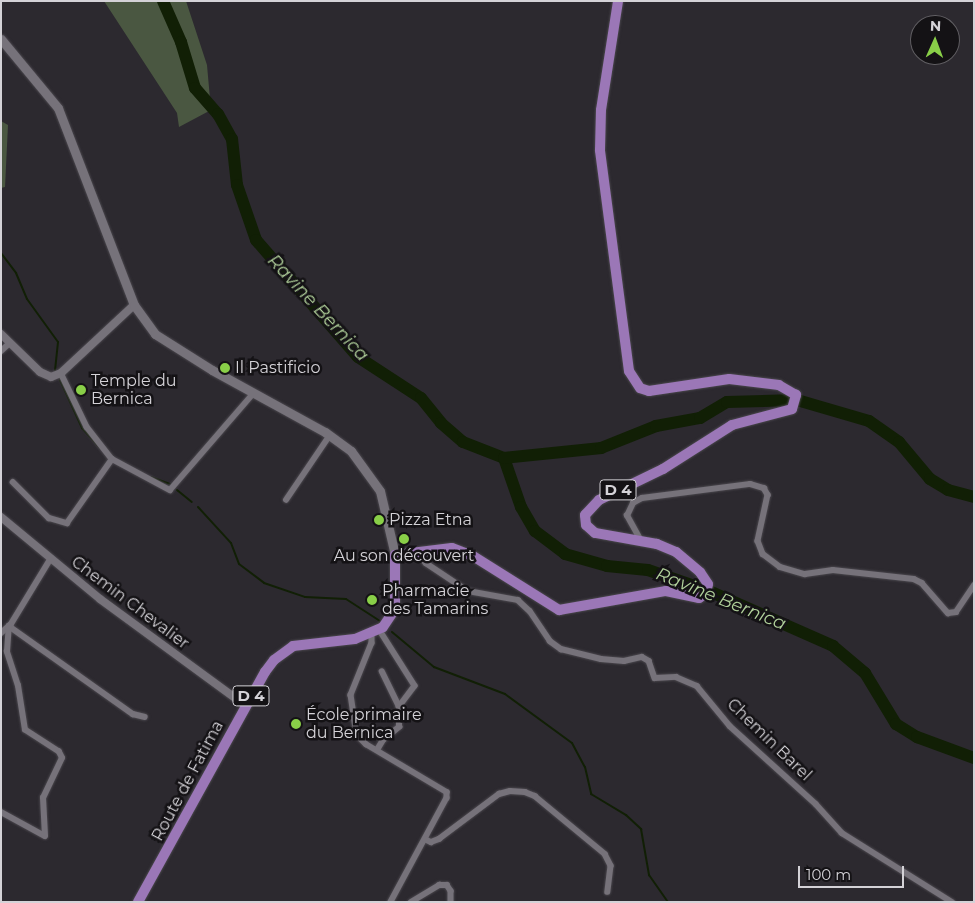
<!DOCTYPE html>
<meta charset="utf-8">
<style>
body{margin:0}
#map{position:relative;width:975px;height:903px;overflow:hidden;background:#2c292f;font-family:Montserrat,sans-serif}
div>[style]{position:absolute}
.green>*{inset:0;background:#4a5741}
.stream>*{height:2px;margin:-1px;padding:0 1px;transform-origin:1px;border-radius:1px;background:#111f05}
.river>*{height:12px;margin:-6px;padding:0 6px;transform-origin:6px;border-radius:6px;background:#111f05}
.roads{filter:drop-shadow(0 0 1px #4a474d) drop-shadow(0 0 1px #4a474d)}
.minor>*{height:5.5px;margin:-2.75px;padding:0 2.75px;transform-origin:2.75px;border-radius:2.75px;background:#76727a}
.tertiary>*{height:8px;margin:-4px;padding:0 4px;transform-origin:4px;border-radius:4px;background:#76727a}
.secondary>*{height:9px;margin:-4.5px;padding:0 4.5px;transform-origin:4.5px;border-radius:4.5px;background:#76727a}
.primary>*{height:10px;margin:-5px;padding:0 5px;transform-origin:5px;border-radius:5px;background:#9b77b7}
.dots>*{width:14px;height:14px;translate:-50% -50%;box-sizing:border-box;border:2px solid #141215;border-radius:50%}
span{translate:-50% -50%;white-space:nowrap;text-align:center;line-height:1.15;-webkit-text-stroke:5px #141215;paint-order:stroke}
.shield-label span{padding:1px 4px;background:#141215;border:1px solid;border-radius:4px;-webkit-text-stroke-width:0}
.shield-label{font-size:15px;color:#d4d2d7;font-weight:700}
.poi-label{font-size:16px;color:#d4d2d7}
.left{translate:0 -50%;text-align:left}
.street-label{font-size:16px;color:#d4d2d7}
.water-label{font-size:18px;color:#b1d19b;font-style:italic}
.frame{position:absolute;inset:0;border:2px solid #d4d2d7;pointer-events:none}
.north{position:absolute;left:910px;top:15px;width:50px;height:50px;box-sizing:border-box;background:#141215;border:1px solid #615f63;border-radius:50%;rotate:2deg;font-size:14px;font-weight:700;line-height:20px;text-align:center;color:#d4d2d7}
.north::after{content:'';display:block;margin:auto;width:18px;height:22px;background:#89cf48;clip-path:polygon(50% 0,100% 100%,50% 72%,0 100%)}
.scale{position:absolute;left:798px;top:866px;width:106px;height:22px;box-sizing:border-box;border:2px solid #d4d2d7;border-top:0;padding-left:6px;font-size:15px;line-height:18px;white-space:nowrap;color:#d4d2d7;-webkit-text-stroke:4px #141215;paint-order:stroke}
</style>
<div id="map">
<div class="green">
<i style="clip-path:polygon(104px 1px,186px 1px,207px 65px,211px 110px,179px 127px,177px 113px)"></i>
<i style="clip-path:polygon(1px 121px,8px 125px,5px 187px,1px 188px)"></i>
</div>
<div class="stream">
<i style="left:1px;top:180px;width:3px;rotate:90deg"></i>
<i style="left:1px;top:253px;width:25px;rotate:53deg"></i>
<i style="left:16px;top:273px;width:28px;rotate:67deg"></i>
<i style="left:27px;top:299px;width:53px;rotate:54.2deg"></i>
<i style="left:58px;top:342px;width:28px;rotate:96deg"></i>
<i style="left:60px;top:380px;width:53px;rotate:65.4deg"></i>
<i style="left:82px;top:428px;width:28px;rotate:48deg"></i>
<i style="left:151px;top:477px;width:20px;rotate:20deg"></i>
<i style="left:177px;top:490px;width:19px;rotate:39deg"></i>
<i style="left:198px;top:507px;width:49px;rotate:47.5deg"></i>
<i style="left:231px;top:543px;width:22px;rotate:69deg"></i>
<i style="left:239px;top:564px;width:31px;rotate:37deg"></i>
<i style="left:264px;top:583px;width:43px;rotate:18.9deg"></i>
<i style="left:305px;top:597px;width:41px;rotate:2.8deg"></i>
<i style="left:346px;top:599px;width:40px;rotate:32.9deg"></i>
<i style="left:392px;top:632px;width:55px;rotate:39.8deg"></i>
<i style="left:434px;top:667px;width:76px;rotate:20.8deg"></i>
<i style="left:505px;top:694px;width:83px;rotate:36.2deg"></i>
<i style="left:572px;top:743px;width:27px;rotate:62deg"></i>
<i style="left:585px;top:767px;width:28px;rotate:77deg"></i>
<i style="left:591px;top:794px;width:41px;rotate:31deg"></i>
<i style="left:626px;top:815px;width:21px;rotate:43deg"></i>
<i style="left:641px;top:829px;width:47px;rotate:80.1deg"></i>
<i style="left:649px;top:875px;width:33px;rotate:55deg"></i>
</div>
<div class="river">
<i style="left:163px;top:1px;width:45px;rotate:66.3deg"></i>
<i style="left:181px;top:42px;width:48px;rotate:73.1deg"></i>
<i style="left:195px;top:88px;width:35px;rotate:49deg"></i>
<i style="left:218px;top:114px;width:29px;rotate:61deg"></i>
<i style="left:232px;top:139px;width:46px;rotate:83.8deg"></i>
<i style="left:237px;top:185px;width:58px;rotate:70.9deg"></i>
<i style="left:256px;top:240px;width:155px;rotate:48.9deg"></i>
<i style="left:358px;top:357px;width:75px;rotate:33.1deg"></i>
<i style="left:421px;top:398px;width:32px;rotate:51deg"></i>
<i style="left:441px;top:423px;width:29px;rotate:41deg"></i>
<i style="left:463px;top:442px;width:44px;rotate:21.3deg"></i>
<i style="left:504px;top:458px;width:52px;rotate:70.9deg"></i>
<i style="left:521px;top:507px;width:28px;rotate:60deg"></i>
<i style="left:535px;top:531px;width:38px;rotate:37deg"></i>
<i style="left:565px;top:554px;width:44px;rotate:15.9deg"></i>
<i style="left:607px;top:566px;width:41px;rotate:5.6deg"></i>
<i style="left:648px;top:570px;width:65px;rotate:19deg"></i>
<i style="left:709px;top:591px;width:136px;rotate:23.9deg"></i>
<i style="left:833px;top:646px;width:42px;rotate:40.2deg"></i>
<i style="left:865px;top:673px;width:60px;rotate:58.7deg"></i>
<i style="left:896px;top:724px;width:25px;rotate:32deg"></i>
<i style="left:917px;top:737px;width:61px;rotate:20.2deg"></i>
<i style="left:504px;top:458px;width:98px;rotate:-5.9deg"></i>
<i style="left:601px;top:448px;width:59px;rotate:-21.8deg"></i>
<i style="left:656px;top:426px;width:45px;rotate:-10.3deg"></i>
<i style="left:700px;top:418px;width:31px;rotate:-31deg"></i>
<i style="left:727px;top:402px;width:70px;rotate:-1.6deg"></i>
<i style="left:797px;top:400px;width:75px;rotate:16.3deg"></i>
<i style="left:869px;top:421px;width:37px;rotate:35deg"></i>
<i style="left:899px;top:442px;width:48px;rotate:50deg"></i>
<i style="left:930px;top:479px;width:21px;rotate:31deg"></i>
<i style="left:948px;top:490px;width:27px;rotate:15deg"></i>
</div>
<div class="roads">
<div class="minor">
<i style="left:1px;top:351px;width:12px;rotate:-42deg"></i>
<i style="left:61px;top:373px;width:60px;rotate:64.3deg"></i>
<i style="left:87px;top:427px;width:41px;rotate:52deg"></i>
<i style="left:112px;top:459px;width:66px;rotate:28.1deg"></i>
<i style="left:170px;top:490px;width:127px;rotate:-49.2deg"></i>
<i style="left:13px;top:482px;width:51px;rotate:45deg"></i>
<i style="left:49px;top:518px;width:19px;rotate:16deg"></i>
<i style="left:67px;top:523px;width:78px;rotate:-54.9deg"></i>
<i style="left:286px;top:500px;width:78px;rotate:-55.9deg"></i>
<i style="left:641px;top:541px;width:29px;rotate:-119deg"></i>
<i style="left:627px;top:516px;width:14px;rotate:-65deg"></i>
<i style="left:633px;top:503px;width:10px;rotate:-29deg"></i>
<i style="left:642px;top:498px;width:109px;rotate:-7.4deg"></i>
<i style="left:750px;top:484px;width:15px;rotate:16deg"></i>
<i style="left:764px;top:488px;width:8px;rotate:60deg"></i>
<i style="left:768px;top:495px;width:47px;rotate:102.3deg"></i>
<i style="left:758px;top:541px;width:14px;rotate:69deg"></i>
<i style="left:763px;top:554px;width:21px;rotate:37deg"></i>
<i style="left:780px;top:567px;width:26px;rotate:16deg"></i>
<i style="left:805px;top:574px;width:28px;rotate:-8deg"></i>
<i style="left:833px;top:570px;width:81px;rotate:6.3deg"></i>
<i style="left:914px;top:579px;width:9px;rotate:27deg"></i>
<i style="left:922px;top:583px;width:40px;rotate:49deg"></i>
<i style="left:948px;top:613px;width:8px;rotate:-7deg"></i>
<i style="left:956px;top:612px;width:32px;rotate:-56deg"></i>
<i style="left:417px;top:551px;width:15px;rotate:53deg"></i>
<i style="left:426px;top:563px;width:50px;rotate:33.7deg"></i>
<i style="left:468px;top:591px;width:51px;rotate:10.2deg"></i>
<i style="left:518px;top:600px;width:16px;rotate:43deg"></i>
<i style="left:530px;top:611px;width:36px;rotate:56deg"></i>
<i style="left:550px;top:641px;width:14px;rotate:36deg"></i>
<i style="left:561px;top:649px;width:41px;rotate:14deg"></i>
<i style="left:601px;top:659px;width:23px;rotate:5deg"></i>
<i style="left:624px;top:661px;width:18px;rotate:-13deg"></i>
<i style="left:642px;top:657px;width:8px;rotate:30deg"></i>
<i style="left:649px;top:661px;width:18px;rotate:71deg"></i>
<i style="left:655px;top:678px;width:21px;rotate:-3deg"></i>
<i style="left:676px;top:677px;width:23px;rotate:23deg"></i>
<i style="left:697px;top:686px;width:52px;rotate:50.5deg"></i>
<i style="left:730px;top:726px;width:116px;rotate:42.2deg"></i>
<i style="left:816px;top:804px;width:39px;rotate:48deg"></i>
<i style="left:842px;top:833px;width:130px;rotate:32.1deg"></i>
<i style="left:9px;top:626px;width:152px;rotate:35.4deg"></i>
<i style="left:133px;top:714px;width:12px;rotate:14deg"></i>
<i style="left:379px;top:629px;width:67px;rotate:57.7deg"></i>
<i style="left:415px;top:686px;width:26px;rotate:127deg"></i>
<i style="left:1px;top:633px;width:13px;rotate:-42deg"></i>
<i style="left:11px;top:624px;width:77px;rotate:-58.8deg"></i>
<i style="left:372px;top:634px;width:9px;rotate:90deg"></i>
<i style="left:372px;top:643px;width:56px;rotate:112deg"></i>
<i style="left:351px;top:695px;width:40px;rotate:81.5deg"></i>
<i style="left:357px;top:735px;width:13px;rotate:45deg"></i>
<i style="left:366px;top:744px;width:94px;rotate:30.7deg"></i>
<i style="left:447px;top:792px;width:6px;rotate:90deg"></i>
<i style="left:447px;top:798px;width:118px;rotate:118.3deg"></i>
<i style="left:377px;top:750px;width:12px;rotate:-59deg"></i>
<i style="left:383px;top:740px;width:21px;rotate:-39deg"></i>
<i style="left:399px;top:727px;width:20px;rotate:-90deg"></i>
<i style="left:399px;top:707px;width:39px;rotate:-116deg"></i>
<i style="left:1px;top:812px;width:50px;rotate:28.6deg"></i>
<i style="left:45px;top:836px;width:38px;rotate:-93deg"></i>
<i style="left:43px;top:798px;width:44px;rotate:-64.6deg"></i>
<i style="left:62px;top:758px;width:7px;rotate:-117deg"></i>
<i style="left:59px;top:752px;width:40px;rotate:-147.1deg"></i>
<i style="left:25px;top:730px;width:45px;rotate:-99deg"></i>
<i style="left:18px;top:686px;width:36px;rotate:-108deg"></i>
<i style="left:7px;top:652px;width:26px;rotate:-86deg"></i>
<i style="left:425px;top:839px;width:7px;rotate:27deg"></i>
<i style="left:431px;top:842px;width:9px;rotate:-21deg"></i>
<i style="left:439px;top:839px;width:75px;rotate:-36.9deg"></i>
<i style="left:499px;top:794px;width:11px;rotate:-15deg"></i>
<i style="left:510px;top:791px;width:15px;rotate:4deg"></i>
<i style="left:525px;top:792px;width:11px;rotate:22deg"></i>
<i style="left:535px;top:796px;width:91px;rotate:39.6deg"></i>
<i style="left:605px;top:854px;width:13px;rotate:63deg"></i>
<i style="left:611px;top:866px;width:26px;rotate:97deg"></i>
<i style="left:411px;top:902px;width:33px;rotate:-31deg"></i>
<i style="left:439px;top:885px;width:8px"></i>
<i style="left:447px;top:885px;width:7px;rotate:56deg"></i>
<i style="left:451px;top:891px;width:11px;rotate:90deg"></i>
</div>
<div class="tertiary">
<i style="left:1px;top:334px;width:54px;rotate:44.3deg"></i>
<i style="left:40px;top:372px;width:12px;rotate:24deg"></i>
<i style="left:51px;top:377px;width:11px;rotate:-22deg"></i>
<i style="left:61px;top:373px;width:100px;rotate:-43deg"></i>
<i style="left:1px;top:517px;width:129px;rotate:39.6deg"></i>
<i style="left:100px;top:599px;width:181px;rotate:36.2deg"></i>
</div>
<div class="secondary">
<i style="left:1px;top:39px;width:89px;rotate:50.4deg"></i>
<i style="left:58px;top:108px;width:211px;rotate:68.9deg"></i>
<i style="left:134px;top:305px;width:36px;rotate:54deg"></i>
<i style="left:155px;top:334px;width:67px;rotate:32.3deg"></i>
<i style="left:212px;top:370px;width:129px;rotate:28.8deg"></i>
<i style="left:325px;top:432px;width:32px;rotate:36deg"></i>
<i style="left:351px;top:451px;width:49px;rotate:54.1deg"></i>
<i style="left:380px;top:491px;width:66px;rotate:76.8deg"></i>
</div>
<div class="primary">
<i style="left:138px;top:902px;width:263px;rotate:-61.1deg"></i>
<i style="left:265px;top:672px;width:15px;rotate:-53deg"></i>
<i style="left:274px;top:660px;width:24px;rotate:-36deg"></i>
<i style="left:293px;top:646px;width:62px;rotate:-6.4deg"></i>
<i style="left:355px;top:639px;width:30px;rotate:-23deg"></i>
<i style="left:383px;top:627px;width:18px;rotate:-56deg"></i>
<i style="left:393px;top:612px;width:8px;rotate:-76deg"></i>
<i style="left:395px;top:604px;width:49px;rotate:-90deg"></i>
<i style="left:395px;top:555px;width:57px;rotate:-7deg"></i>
<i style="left:452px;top:548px;width:22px;rotate:21deg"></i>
<i style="left:473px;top:556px;width:102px;rotate:32.1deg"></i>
<i style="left:559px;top:610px;width:109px;rotate:-10.1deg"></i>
<i style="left:666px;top:591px;width:34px;rotate:12deg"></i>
<i style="left:699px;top:598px;width:8px;rotate:-30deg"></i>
<i style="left:706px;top:594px;width:10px;rotate:-79deg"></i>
<i style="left:708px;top:584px;width:14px;rotate:-124deg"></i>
<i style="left:700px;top:572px;width:31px;rotate:-140deg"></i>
<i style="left:676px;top:552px;width:21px;rotate:-157deg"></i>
<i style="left:657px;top:544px;width:63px;rotate:-169.9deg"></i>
<i style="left:595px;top:533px;width:12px;rotate:-138deg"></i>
<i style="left:586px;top:525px;width:10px;rotate:-96deg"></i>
<i style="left:585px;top:515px;width:21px;rotate:-47deg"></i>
<i style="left:599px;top:500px;width:71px;rotate:-25.8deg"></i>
<i style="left:663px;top:469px;width:82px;rotate:-32.5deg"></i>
<i style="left:732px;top:425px;width:62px;rotate:-14.9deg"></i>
<i style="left:792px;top:409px;width:15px;rotate:-74deg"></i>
<i style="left:796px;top:395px;width:20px;rotate:-150deg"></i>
<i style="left:779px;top:385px;width:50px;rotate:-173.2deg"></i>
<i style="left:729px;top:379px;width:81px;rotate:171.5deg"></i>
<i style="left:649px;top:391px;width:9px;rotate:-162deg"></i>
<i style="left:640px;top:388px;width:20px;rotate:-123deg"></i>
<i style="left:629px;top:371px;width:223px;rotate:-97.5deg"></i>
<i style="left:600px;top:150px;width:40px;rotate:-88.6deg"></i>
<i style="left:601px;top:110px;width:110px;rotate:-81.1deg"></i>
</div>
</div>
<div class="dots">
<i style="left:225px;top:368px;background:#89cf48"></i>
<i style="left:81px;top:390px;background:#89cf48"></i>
<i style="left:379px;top:520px;background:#89cf48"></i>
<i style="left:404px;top:539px;background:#89cf48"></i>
<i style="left:372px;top:600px;background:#89cf48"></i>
<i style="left:296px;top:724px;background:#89cf48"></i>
</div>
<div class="shield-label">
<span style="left:618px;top:490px">D 4</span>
<span style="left:251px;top:696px">D 4</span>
</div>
<div class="poi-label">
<span class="left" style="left:235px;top:368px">Il Pastificio</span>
<span class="left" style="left:91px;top:390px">Temple du<br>Bernica</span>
<span class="left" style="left:389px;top:520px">Pizza Etna</span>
<span style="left:404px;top:556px">Au son découvert</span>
<span class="left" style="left:382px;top:600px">Pharmacie<br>des Tamarins</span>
<span class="left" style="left:306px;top:724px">École primaire<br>du Bernica</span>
</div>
<div class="street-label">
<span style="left:130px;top:603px;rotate:37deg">Chemin Chevalier</span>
<span style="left:769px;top:740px;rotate:44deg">Chemin Barel</span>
<span style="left:188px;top:781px;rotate:-62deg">Route de Fatima</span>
</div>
<div class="water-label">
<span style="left:318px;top:308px;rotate:47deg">Ravine Bernica</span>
<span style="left:721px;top:599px;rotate:22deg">Ravine Bernica</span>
</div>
<div class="frame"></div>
<div class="north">N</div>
<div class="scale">100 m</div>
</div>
